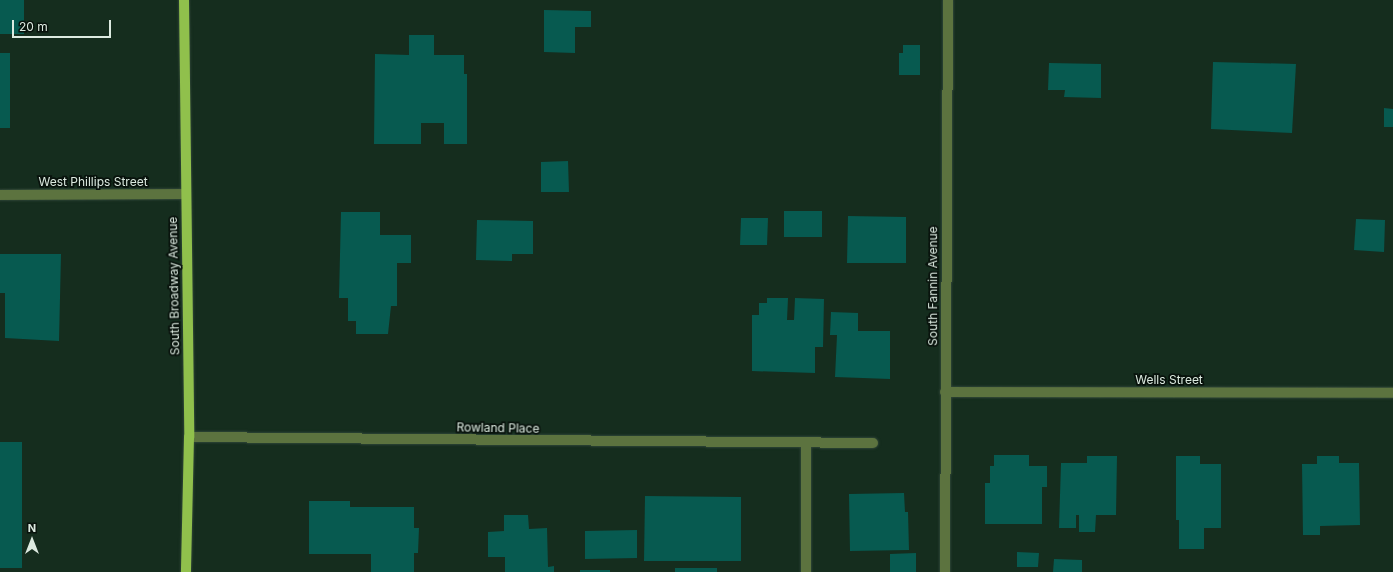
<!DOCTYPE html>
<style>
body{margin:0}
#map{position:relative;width:1393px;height:572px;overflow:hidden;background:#152d1e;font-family:Inter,sans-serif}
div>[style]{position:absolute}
.building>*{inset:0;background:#075a50}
.roads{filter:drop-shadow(0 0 1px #314739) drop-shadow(0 0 1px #314739)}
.minor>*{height:10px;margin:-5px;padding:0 5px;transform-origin:5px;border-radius:5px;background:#5c733f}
.major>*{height:10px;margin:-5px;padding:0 5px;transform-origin:5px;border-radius:5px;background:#90c04c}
span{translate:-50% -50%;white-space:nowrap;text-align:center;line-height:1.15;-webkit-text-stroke:3.5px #08120c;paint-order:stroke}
.street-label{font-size:12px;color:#dceae0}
.north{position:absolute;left:12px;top:520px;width:40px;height:40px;-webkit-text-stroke:3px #08120c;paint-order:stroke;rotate:0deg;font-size:11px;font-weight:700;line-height:16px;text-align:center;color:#dceae0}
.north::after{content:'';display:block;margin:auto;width:14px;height:18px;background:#dceae0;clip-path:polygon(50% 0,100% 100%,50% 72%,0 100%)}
.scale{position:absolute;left:12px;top:20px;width:99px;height:18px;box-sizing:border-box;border:2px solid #dceae0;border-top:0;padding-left:5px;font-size:12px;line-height:14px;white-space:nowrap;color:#dceae0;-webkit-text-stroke:3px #08120c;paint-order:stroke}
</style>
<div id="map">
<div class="building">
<i style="clip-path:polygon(0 0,24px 0,24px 34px,0 34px)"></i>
<i style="clip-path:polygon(544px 10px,591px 11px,591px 27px,575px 27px,575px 53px,544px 52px)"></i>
<i style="clip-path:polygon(409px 35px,434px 35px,434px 55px,464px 55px,464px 74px,467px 74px,467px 144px,444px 144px,444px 123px,421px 123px,421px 144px,374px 144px,375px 54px,409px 55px)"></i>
<i style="clip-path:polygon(903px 45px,920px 45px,920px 75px,899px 75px,899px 53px,903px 53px)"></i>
<i style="clip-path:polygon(0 53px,10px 53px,10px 128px,0 128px)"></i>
<i style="clip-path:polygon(1213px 62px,1296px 64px,1292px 133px,1211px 129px)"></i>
<i style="clip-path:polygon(1049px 63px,1101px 64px,1101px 98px,1064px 97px,1065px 90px,1048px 90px)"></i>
<i style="clip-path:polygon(1384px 108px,1393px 109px,1393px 127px,1384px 127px)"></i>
<i style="clip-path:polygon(568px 161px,569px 192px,541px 192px,541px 162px)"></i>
<i style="clip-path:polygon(784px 211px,822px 211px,822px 237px,784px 237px)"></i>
<i style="clip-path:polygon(341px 212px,380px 212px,380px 235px,411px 235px,411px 263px,397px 263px,397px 306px,391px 306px,388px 334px,356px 334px,356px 321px,348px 321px,348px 298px,339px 298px)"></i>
<i style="clip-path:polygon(848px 216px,906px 217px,906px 263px,847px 263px)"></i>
<i style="clip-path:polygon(741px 218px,768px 218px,767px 245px,740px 245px)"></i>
<i style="clip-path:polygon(1356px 219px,1385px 220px,1384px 252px,1354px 250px)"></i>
<i style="clip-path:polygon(477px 220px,533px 221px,533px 254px,512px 254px,512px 261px,476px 260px)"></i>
<i style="clip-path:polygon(0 254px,61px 254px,59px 341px,5px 338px,5px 293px,0 293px)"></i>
<i style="clip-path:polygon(767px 298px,788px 298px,787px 320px,794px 320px,795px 298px,824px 299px,823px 347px,815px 347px,815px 373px,752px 371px,752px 315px,759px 315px,759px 303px,767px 303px)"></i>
<i style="clip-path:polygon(831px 312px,858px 313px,858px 331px,890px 331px,890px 379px,835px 377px,837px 335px,830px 335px)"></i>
<i style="clip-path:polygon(0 442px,22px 442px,22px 568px,0 568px)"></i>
<i style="clip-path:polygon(994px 455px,1029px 455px,1029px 466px,1047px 466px,1047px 487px,1042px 487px,1042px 524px,985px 524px,985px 483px,990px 483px,990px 466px,994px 466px)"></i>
<i style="clip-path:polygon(1087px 456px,1117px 456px,1116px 515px,1096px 515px,1095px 532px,1079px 532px,1079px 515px,1076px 515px,1076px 528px,1059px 528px,1061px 463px,1087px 463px)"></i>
<i style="clip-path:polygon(1176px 456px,1200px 456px,1200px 464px,1221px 464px,1221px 528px,1204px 528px,1204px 549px,1179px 549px,1179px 520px,1176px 520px)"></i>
<i style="clip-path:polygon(1317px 456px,1339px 456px,1339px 463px,1359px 463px,1360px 525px,1320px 526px,1320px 535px,1303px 535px,1302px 464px,1317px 464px)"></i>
<i style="clip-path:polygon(904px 493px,905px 512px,908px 512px,909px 550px,850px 551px,849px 494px)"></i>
<i style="clip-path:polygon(645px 496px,741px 497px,741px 561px,644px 561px)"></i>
<i style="clip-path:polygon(309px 501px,350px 501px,350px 507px,414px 507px,414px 528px,419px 528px,418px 553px,414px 553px,414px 572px,371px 572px,371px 554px,309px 554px)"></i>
<i style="clip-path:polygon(504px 515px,528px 515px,529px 529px,547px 528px,548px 567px,554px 566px,554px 572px,505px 572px,505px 557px,488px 557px,488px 532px,504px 531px)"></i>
<i style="clip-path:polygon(637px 530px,637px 558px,585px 559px,585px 531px)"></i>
<i style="clip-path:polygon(1017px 552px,1039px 553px,1038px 567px,1017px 567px)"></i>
<i style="clip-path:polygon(916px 553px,916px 572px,890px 572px,890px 554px)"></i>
<i style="clip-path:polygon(1054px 559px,1082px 560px,1082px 572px,1053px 572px)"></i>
<i style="clip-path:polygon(675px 568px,717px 568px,717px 572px,675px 572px)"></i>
<i style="clip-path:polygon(580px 570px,610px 570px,610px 572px,580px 572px)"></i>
</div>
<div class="roads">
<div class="minor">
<i style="left:0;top:195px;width:185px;rotate:-0.3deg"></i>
<i style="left:945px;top:392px;width:448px;rotate:0.1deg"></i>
<i style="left:189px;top:437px;width:684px;rotate:0.5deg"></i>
<i style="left:806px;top:572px;width:128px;rotate:-90deg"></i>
<i style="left:945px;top:572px;width:572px;rotate:-89.7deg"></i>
</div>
<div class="major">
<i style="left:184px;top:0;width:437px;rotate:89.3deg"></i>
<i style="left:189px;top:437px;width:135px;rotate:91.3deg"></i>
</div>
</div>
<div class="street-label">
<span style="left:93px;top:182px">West Phillips Street</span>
<span style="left:174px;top:286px;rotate:-91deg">South Broadway Avenue</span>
<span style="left:933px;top:286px;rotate:-90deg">South Fannin Avenue</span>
<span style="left:1169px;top:380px">Wells Street</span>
<span style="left:498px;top:428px;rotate:1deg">Rowland Place</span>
</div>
<div class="north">N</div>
<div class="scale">20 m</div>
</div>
